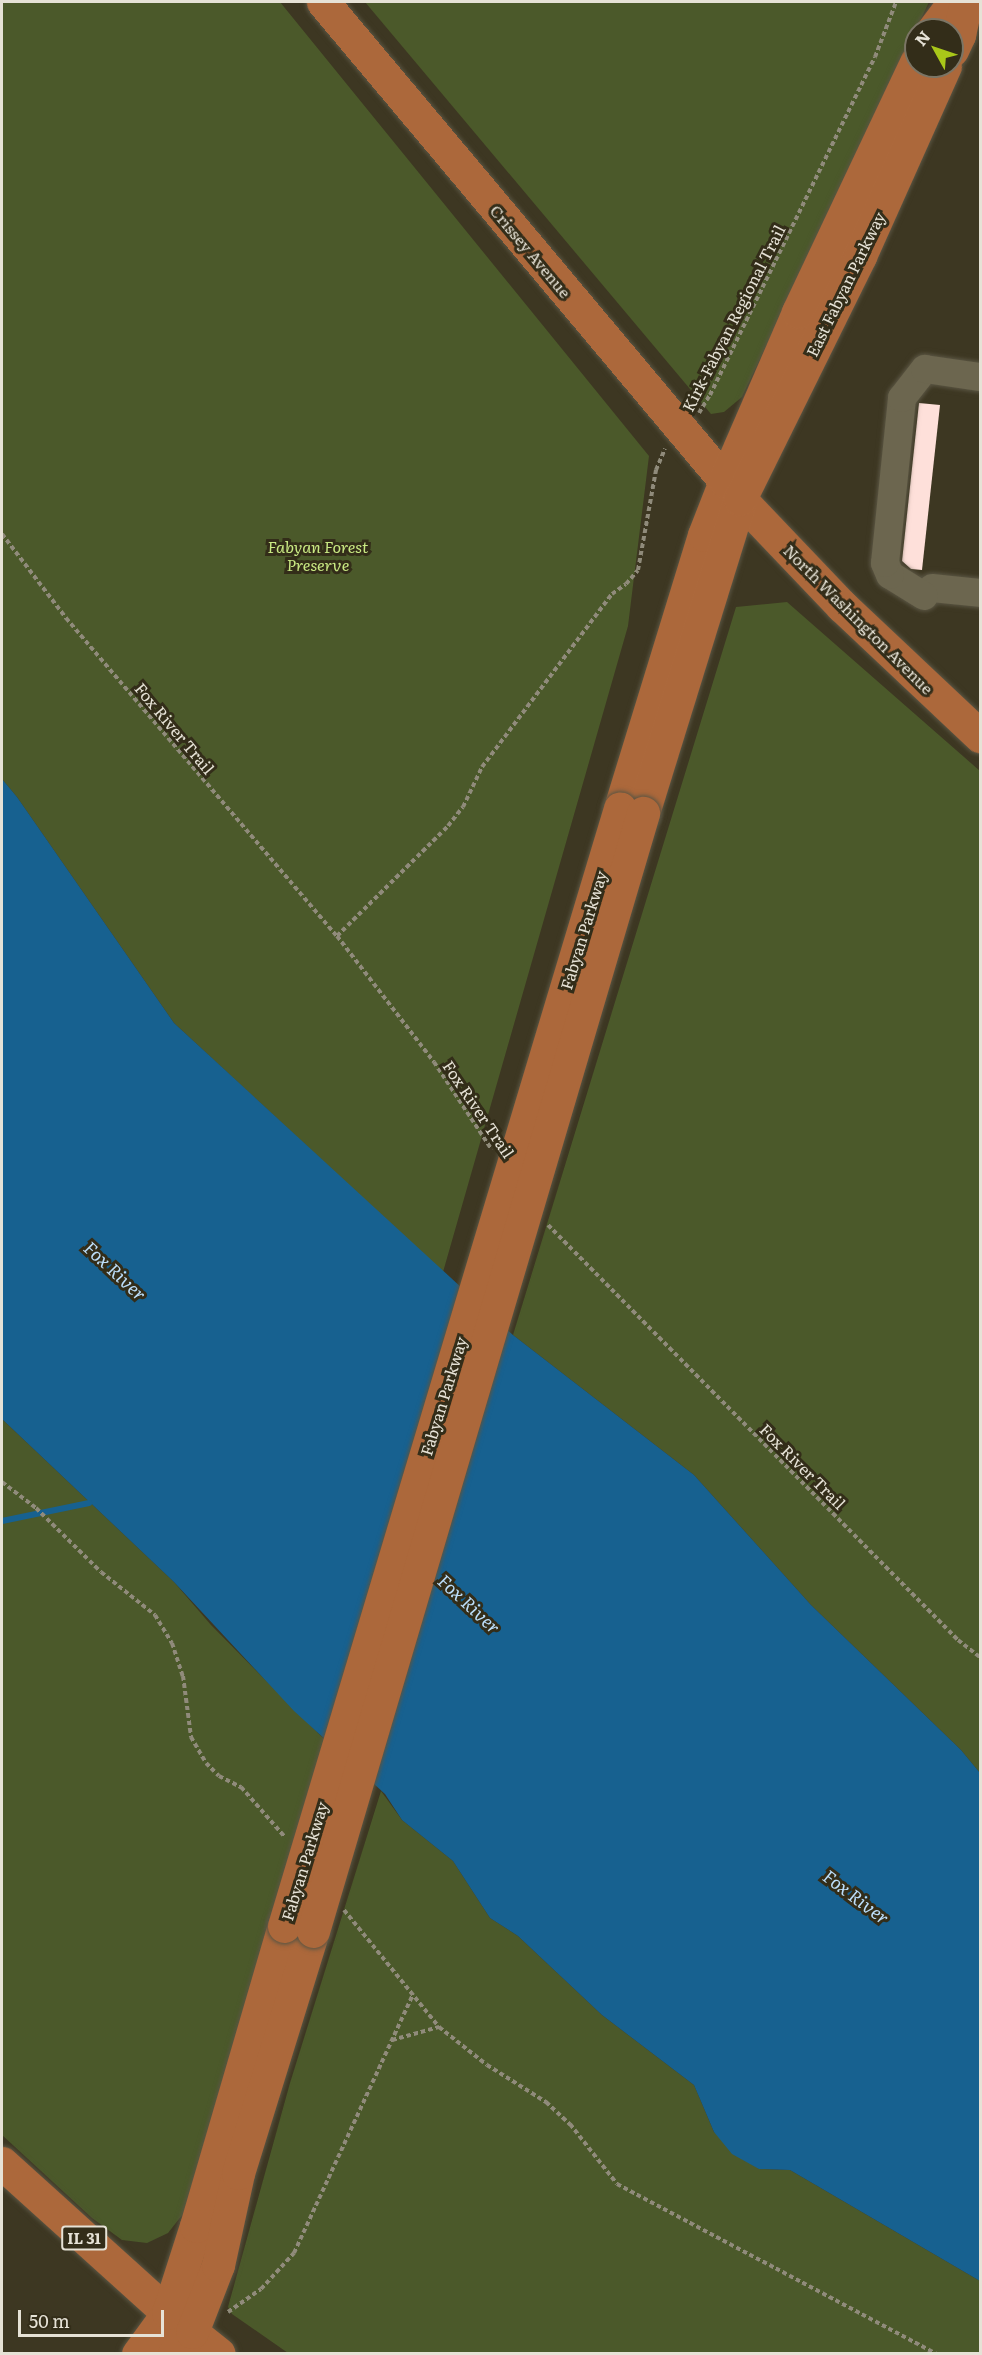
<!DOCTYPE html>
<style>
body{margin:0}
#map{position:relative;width:982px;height:2355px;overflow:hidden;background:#3d3722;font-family:Literata,serif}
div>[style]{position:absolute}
.green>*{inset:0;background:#4b592a}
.water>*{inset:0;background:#176190}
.stream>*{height:6px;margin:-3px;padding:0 3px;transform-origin:3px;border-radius:3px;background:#176190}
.building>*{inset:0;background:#fee0da}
.path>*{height:4px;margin-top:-2px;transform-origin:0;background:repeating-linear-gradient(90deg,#908b7b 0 4.5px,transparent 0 7.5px)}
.roads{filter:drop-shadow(0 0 2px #5a5543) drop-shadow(0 0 2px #5a5543)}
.minor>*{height:28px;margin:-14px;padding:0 14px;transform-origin:14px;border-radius:14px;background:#6c664f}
.major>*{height:33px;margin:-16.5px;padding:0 16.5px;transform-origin:16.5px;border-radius:16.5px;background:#ac683b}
.bridges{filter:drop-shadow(0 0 2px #5a5543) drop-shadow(0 0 2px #5a5543)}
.major-bridge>*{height:33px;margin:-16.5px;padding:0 16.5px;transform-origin:16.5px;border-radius:16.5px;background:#ac683b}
span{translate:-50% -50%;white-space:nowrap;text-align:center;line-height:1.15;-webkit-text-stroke:6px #332d19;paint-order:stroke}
.shield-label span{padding:2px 4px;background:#332d19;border:2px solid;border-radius:4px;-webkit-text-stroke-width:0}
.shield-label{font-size:15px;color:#e6e2d6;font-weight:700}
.street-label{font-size:16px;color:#e6e2d6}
.park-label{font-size:16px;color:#c9e983;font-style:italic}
.water-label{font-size:18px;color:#bcdefa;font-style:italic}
.frame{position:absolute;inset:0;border:3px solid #e6e2d6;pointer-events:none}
.north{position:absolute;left:904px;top:18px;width:60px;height:60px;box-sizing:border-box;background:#332d19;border:2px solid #7b7565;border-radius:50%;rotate:310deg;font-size:16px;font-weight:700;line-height:24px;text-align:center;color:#e6e2d6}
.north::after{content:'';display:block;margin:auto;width:21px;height:27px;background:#a9c719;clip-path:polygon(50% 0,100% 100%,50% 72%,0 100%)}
.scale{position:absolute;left:18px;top:2310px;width:146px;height:27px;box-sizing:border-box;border:3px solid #e6e2d6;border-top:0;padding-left:8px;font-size:18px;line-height:21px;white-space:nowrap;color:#e6e2d6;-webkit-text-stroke:4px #332d19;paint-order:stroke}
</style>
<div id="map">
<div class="green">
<i style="clip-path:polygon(2px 2px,280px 2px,649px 456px,628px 626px,443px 1272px,174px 1023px,17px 797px,2px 779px)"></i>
<i style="clip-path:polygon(365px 2px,929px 2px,742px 397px,724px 412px,711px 414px)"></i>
<i style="clip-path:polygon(787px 602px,980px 771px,980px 1773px,961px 1750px,811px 1605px,694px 1475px,513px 1335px,736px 607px)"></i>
<i style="clip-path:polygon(2px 1419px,174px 1582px,211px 1625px,325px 1740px,183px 2214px,168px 2233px,147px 2243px,122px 2240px,92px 2218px,2px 2135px)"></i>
<i style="clip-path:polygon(381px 1791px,402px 1820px,453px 1861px,490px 1918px,518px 1936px,602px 2015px,694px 2085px,714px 2132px,759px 2169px,790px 2170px,980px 2281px,980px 2353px,288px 2353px,232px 2314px,228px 2307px,290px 2083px)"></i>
</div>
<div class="water">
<i style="clip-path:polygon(2px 779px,17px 797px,174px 1023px,513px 1335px,694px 1475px,811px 1605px,961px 1750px,980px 1773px,980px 2281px,790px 2170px,759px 2169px,732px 2154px,714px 2132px,694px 2085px,602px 2015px,518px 1936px,490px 1918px,453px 1861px,402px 1820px,385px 1794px,294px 1711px,174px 1582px,2px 1419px)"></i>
</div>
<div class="stream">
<i style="left:2px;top:1521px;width:89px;rotate:-11.7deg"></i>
</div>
<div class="building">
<i style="clip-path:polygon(919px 403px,940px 405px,922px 570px,911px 569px,902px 561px)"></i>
</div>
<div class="path">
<i style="left:699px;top:413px;width:21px;rotate:-59deg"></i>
<i style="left:710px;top:395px;width:376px;rotate:-64deg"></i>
<i style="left:875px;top:57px;width:59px;rotate:-69.1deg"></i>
<i style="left:2px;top:534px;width:106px;rotate:52.7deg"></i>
<i style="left:66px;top:618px;width:418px;rotate:49.6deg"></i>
<i style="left:337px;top:936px;width:159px;rotate:52.4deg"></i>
<i style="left:434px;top:1062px;width:105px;rotate:56.6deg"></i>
<i style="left:337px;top:936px;width:156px;rotate:-44.7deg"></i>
<i style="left:448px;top:826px;width:24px;rotate:-52deg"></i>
<i style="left:463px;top:807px;width:44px;rotate:-64.6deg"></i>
<i style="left:482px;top:767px;width:216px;rotate:-53.1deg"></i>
<i style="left:612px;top:594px;width:17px;rotate:-36deg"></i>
<i style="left:626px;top:584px;width:18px;rotate:-49deg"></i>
<i style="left:638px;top:570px;width:102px;rotate:-79.8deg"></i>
<i style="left:656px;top:470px;width:23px;rotate:-67deg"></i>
<i style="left:548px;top:1225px;width:583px;rotate:45.35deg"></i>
<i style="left:958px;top:1640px;width:28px;rotate:38deg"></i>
<i style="left:2px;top:1482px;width:43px;rotate:37.4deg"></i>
<i style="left:36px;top:1508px;width:91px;rotate:44.6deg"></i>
<i style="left:101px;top:1572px;width:69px;rotate:38.5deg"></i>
<i style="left:155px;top:1615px;width:33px;rotate:59deg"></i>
<i style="left:172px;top:1643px;width:35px;rotate:72deg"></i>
<i style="left:183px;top:1676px;width:62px;rotate:82.5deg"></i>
<i style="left:191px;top:1737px;width:30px;rotate:60deg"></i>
<i style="left:206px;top:1763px;width:18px;rotate:45deg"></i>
<i style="left:219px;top:1776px;width:25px;rotate:27deg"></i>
<i style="left:241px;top:1787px;width:67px;rotate:48.7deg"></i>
<i style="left:344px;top:1910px;width:151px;rotate:50.9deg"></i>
<i style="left:439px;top:2027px;width:61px;rotate:38.4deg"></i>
<i style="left:487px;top:2065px;width:70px;rotate:32.1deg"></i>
<i style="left:546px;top:2102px;width:33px;rotate:43deg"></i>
<i style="left:570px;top:2124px;width:76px;rotate:51.9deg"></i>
<i style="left:617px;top:2184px;width:362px;rotate:28deg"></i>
<i style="left:392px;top:2040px;width:49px;rotate:-15.5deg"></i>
<i style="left:228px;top:2312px;width:40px;rotate:-34.9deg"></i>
<i style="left:261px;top:2289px;width:49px;rotate:-47.5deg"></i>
<i style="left:294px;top:2253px;width:285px;rotate:-65.3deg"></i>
</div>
<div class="roads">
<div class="minor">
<i style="left:932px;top:588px;width:48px;rotate:5.9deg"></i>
<i style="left:924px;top:596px;width:40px;rotate:-148deg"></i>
<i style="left:890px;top:575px;width:13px;rotate:-113deg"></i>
<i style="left:885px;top:563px;width:166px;rotate:-84.1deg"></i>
<i style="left:902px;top:398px;width:37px;rotate:-52deg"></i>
<i style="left:925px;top:369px;width:56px;rotate:8.3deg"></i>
</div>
<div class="major">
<i style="left:323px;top:2px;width:649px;rotate:50deg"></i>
<i style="left:740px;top:499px;width:148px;rotate:46.4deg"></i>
<i style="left:842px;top:606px;width:190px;rotate:43.3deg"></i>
<i style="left:933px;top:30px;width:35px;rotate:-53deg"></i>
<i style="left:952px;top:50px;width:17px;rotate:-65deg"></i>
<i style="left:959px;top:35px;width:34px;rotate:-78deg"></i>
<i style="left:620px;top:808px;width:286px;rotate:-72.9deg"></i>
<i style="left:704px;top:535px;width:58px;rotate:-68.7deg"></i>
<i style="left:725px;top:481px;width:184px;rotate:-66.6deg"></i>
<i style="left:798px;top:312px;width:276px;rotate:-64.7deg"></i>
<i style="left:643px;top:813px;width:329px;rotate:-72.8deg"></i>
<i style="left:740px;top:499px;width:271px;rotate:-63.7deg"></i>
<i style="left:860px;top:256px;width:208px;rotate:-65.9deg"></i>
<i style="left:2px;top:2163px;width:224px;rotate:42.1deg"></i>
<i style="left:168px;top:2313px;width:65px;rotate:38.8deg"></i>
<i style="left:138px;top:2354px;width:51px;rotate:-53.8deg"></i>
<i style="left:168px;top:2313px;width:91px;rotate:-72.2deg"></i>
<i style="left:196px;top:2226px;width:313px;rotate:-73.7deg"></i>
<i style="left:174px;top:2354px;width:28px;rotate:-51deg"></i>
<i style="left:192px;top:2332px;width:72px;rotate:-68.8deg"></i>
<i style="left:218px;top:2265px;width:94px;rotate:-77.7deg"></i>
<i style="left:238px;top:2173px;width:253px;rotate:-72.8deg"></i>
</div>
</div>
<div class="bridges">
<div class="major-bridge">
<i style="left:284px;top:1926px;width:1167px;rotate:-73.27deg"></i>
<i style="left:313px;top:1931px;width:1166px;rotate:-73.55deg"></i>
</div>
</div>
<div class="shield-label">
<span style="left:84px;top:2238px">IL 31</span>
</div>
<div class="street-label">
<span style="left:531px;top:251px;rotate:50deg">Crissey Avenue</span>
<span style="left:845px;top:284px;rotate:-64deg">East Fabyan Parkway</span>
<span style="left:733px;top:318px;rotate:-63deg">Kirk-Fabyan Regional Trail</span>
<span style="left:859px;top:619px;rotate:45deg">North Washington Avenue</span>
<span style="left:175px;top:728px;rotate:50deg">Fox River Trail</span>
<span style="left:583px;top:930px;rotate:-73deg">Fabyan Parkway</span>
<span style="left:479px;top:1109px;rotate:56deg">Fox River Trail</span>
<span style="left:443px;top:1396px;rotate:-73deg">Fabyan Parkway</span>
<span style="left:803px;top:1466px;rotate:45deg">Fox River Trail</span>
<span style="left:304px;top:1861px;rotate:-73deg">Fabyan Parkway</span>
</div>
<div class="park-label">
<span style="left:318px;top:555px">Fabyan Forest<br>Preserve</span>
</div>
<div class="water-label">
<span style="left:115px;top:1271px;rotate:43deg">Fox River</span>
<span style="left:469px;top:1604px;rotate:43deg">Fox River</span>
<span style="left:856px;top:1897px;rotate:37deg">Fox River</span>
</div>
<div class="frame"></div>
<div class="north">N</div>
<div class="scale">50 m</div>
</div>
